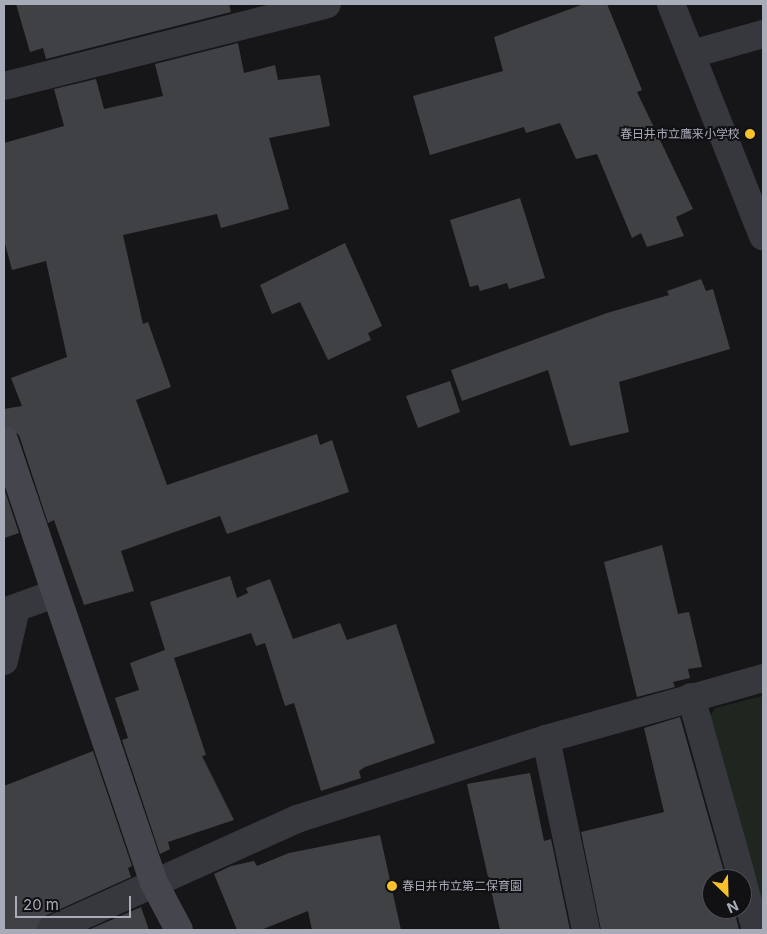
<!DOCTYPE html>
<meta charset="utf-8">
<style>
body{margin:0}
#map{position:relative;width:767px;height:934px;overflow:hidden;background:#161618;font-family:Inter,"Noto Sans JP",sans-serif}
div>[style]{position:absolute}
.green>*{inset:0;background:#1e261f}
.building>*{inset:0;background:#404145}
.street>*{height:28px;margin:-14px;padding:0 14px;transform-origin:14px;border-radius:14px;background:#37383d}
.secondary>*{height:28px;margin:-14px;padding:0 14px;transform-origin:14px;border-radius:14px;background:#45464d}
.dots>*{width:14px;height:14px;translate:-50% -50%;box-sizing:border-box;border:2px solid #111113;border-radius:50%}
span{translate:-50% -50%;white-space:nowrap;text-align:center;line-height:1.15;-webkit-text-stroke:4px #111113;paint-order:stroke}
.poi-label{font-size:12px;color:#a8acb9}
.right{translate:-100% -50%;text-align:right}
.left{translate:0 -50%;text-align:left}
.frame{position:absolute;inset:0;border:5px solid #a8acb9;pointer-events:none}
.north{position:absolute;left:702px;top:869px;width:50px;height:50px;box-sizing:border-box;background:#111113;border:1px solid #4d4f55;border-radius:50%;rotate:156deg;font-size:14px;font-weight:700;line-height:20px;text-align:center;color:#a8acb9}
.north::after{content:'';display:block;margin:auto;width:18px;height:22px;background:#f9c22d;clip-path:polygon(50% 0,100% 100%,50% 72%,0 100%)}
.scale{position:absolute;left:15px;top:896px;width:116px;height:22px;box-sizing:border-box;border:2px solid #a8acb9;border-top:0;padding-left:6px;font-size:15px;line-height:18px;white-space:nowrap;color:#a8acb9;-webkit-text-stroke:4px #111113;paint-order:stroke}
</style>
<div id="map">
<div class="green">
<i style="clip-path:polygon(763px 696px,763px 912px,708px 719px,715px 708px)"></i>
</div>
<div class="building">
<i style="clip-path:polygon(16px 4px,229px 4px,231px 12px,46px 59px,43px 48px,30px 52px)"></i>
<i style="clip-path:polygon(584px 4px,607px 4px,642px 90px,637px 92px,693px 209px,676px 217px,684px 236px,647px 247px,641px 233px,632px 238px,597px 154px,576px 159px,560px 123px,526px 133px,524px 127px,430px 155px,413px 96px,503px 71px,494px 37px)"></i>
<i style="clip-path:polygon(238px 43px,244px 73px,275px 65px,278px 80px,320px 75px,330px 126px,269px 138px,289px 209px,221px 228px,217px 214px,123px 235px,143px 324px,148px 322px,171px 387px,136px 400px,167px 485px,317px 434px,320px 445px,332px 440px,349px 492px,227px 534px,220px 516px,121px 551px,134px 591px,84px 605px,54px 520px,48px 523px,19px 435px,4px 425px,4px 409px,22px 406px,11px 378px,67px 357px,46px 261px,12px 270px,4px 240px,4px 143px,64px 126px,54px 89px,96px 79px,104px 109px,163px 96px,155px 64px)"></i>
<i style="clip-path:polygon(520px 198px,545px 278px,509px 289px,507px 283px,480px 291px,478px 285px,470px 287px,450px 220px)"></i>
<i style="clip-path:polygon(345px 243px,382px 326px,368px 333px,371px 340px,328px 360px,300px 302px,272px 314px,260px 285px)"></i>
<i style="clip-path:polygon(701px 279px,706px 291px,713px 289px,730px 349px,619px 382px,629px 432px,570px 446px,548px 370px,462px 401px,451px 370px,607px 313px,669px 295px,667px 291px)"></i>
<i style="clip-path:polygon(450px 381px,460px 412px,418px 428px,406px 396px)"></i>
<i style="clip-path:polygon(4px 488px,19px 533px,4px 538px)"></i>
<i style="clip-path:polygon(662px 545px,678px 614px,689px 612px,702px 667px,688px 669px,690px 678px,673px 682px,675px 687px,637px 697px,604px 562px)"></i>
<i style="clip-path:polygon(230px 576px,237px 598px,248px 593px,246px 588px,270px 579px,293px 639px,340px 623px,347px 640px,396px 624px,435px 743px,365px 767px,359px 771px,361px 778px,321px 791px,294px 703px,285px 706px,265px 643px,256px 646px,251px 633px,174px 658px,206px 755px,202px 756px,234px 820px,168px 842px,170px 849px,160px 854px,122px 740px,128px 738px,115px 698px,139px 690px,130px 663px,165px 650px,150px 602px)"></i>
<i style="clip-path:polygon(680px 717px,726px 879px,712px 879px,712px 909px,734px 909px,739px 930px,601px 930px,581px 832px,664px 812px,644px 728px)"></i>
<i style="clip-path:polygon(93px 751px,132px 866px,128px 868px,131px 877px,45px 916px,36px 930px,4px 930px,4px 786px)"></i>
<i style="clip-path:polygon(530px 773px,544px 841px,551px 839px,570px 930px,500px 930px,467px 784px)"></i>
<i style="clip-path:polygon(380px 835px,401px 930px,312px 930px,308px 911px,261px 930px,237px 930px,214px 874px,231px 866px,254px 861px,257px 866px,289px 853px)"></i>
<i style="clip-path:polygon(141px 907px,149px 930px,88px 930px)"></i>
</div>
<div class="street">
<i style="left:671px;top:4px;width:250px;rotate:68.4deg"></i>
<i style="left:692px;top:54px;width:74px;rotate:-15.7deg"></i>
<i style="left:4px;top:86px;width:333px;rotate:-14.2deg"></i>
<i style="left:4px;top:612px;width:53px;rotate:-19.8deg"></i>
<i style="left:4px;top:661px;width:54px;rotate:-77.2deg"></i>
<i style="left:691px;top:697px;width:189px;rotate:74.3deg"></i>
<i style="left:546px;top:739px;width:195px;rotate:78.2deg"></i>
<i style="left:742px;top:880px;width:52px;rotate:74.4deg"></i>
<i style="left:51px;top:930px;width:270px;rotate:-24.3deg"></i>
<i style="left:297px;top:819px;width:262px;rotate:-17.8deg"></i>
<i style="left:546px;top:739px;width:225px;rotate:-15.7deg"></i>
</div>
<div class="secondary">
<i style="left:4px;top:440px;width:465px;rotate:71.3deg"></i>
<i style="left:153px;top:881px;width:55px;rotate:62deg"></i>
</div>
<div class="dots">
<i style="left:750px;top:134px;background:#f9c22d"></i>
<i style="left:392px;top:886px;background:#f9c22d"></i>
</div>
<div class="poi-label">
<span class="right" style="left:740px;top:134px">春日井市立鷹来小学校</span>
<span class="left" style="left:402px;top:886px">春日井市立第二保育園</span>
</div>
<div class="frame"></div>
<div class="north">N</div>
<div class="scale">20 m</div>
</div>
